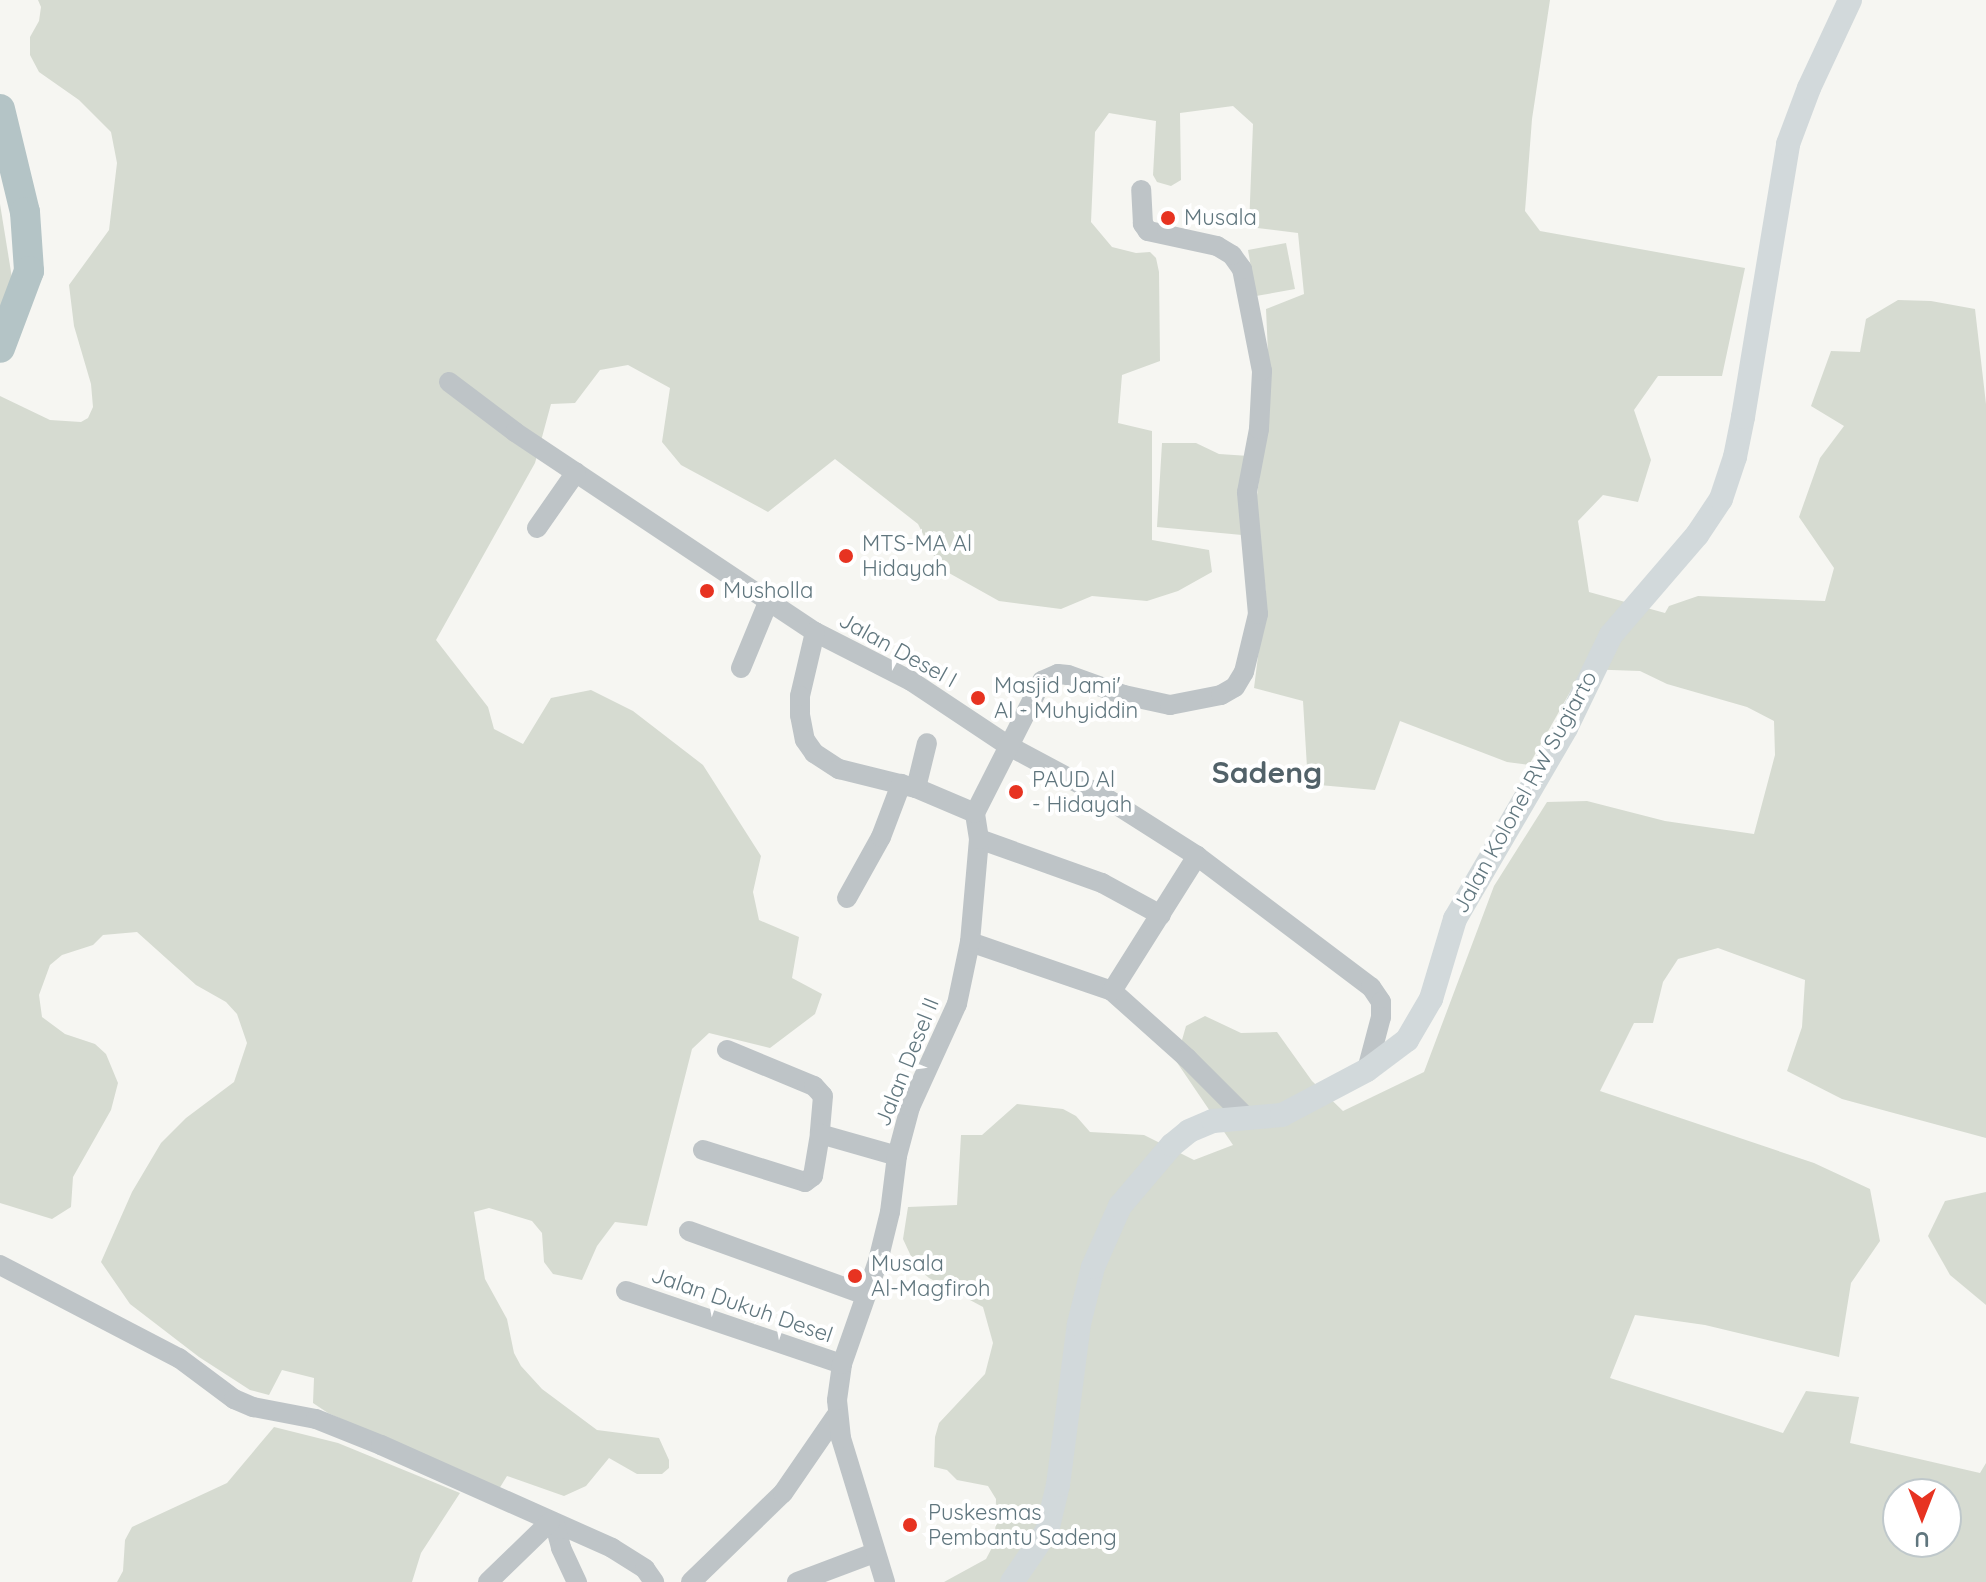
<!DOCTYPE html>
<style>
body{margin:0}
#map{position:relative;width:1986px;height:1582px;overflow:hidden;background:#f6f6f2;font-family:Quicksand,sans-serif}
div>[style]{position:absolute}
.green>*{inset:0;background:#d6dbd1}
.river>*{height:30px;margin:-15px;padding:0 15px;transform-origin:15px;border-radius:15px;background:#b4c4c6}
.minor>*{height:20px;margin:-10px;padding:0 10px;transform-origin:10px;border-radius:10px;background:#bec4c7}
.major>*{height:24px;margin:-12px;padding:0 12px;transform-origin:12px;border-radius:12px;background:#d2d9db}
.dots>*{width:22px;height:22px;translate:-50% -50%;box-sizing:border-box;border:4px solid #fff;border-radius:50%}
span{translate:-50% -50%;white-space:nowrap;text-align:center;line-height:1.15;-webkit-text-stroke:8px #fff;paint-order:stroke}
.poi-label{font-size:22px;color:#60767e}
.left{translate:0 -50%;text-align:left}
.street-label{font-size:22px;color:#60767e}
.district-label{font-size:30px;color:#526269;font-weight:700}
.north{position:absolute;left:1882px;top:1478px;width:80px;height:80px;box-sizing:border-box;background:#fff;border:2px solid #bfc8cb;border-radius:50%;rotate:180deg;font-size:22px;font-weight:700;line-height:32px;text-align:center;color:#60767e}
.north::after{content:'';display:block;margin:auto;width:28px;height:36px;background:#e73321;clip-path:polygon(50% 0,100% 100%,50% 72%,0 100%)}
</style>
<div id="map">
<div class="green">
<i style="clip-path:polygon(evenodd,38px 0,1550px 0,1532px 119px,1525px 211px,1540px 231px,1745px 268px,1722px 376px,1658px 376px,1634px 410px,1651px 460px,1638px 502px,1603px 495px,1578px 521px,1589px 592px,1665px 613px,1669px 606px,1698px 596px,1825px 601px,1834px 568px,1799px 517px,1820px 458px,1844px 426px,1811px 406px,1831px 351px,1860px 352px,1866px 319px,1898px 300px,1931px 301px,1975px 309px,1986px 404px,1986px 1138px,1842px 1099px,1787px 1071px,1802px 1027px,1805px 980px,1718px 948px,1678px 959px,1663px 982px,1653px 1023px,1634px 1023px,1600px 1091px,1814px 1163px,1870px 1189px,1880px 1241px,1851px 1283px,1839px 1357px,1705px 1325px,1635px 1315px,1610px 1378px,1783px 1433px,1806px 1391px,1859px 1397px,1850px 1443px,1980px 1473px,1986px 1463px,1986px 1582px,944px 1582px,986px 1559px,995px 1542px,996px 1499px,988px 1486px,957px 1480px,947px 1470px,934px 1467px,935px 1437px,939px 1423px,985px 1374px,993px 1343px,983px 1307px,929px 1278px,916px 1267px,903px 1239px,908px 1207px,957px 1205px,961px 1135px,982px 1135px,1017px 1104px,1063px 1109px,1076px 1116px,1090px 1132px,1144px 1135px,1194px 1160px,1233px 1145px,1176px 1061px,1186px 1026px,1205px 1016px,1241px 1033px,1277px 1032px,1312px 1081px,1343px 1111px,1424px 1072px,1494px 886px,1547px 802px,1587px 801px,1665px 821px,1754px 834px,1775px 755px,1774px 721px,1747px 707px,1667px 684px,1640px 671px,1583px 669px,1529px 765px,1507px 762px,1400px 721px,1375px 790px,1308px 784px,1303px 701px,1254px 688px,1266px 593px,1255px 510px,1270px 398px,1266px 309px,1304px 294px,1298px 233px,1249px 227px,1253px 124px,1233px 106px,1180px 113px,1181px 180px,1171px 186px,1157px 182px,1153px 175px,1156px 121px,1109px 113px,1095px 132px,1091px 222px,1112px 247px,1136px 253px,1150px 252px,1156px 258px,1159px 272px,1160px 361px,1122px 375px,1118px 423px,1152px 431px,1152px 540px,1209px 550px,1212px 572px,1178px 591px,1147px 601px,1092px 596px,1061px 609px,999px 601px,940px 568px,918px 524px,835px 459px,768px 512px,681px 465px,662px 442px,670px 388px,628px 365px,600px 370px,575px 403px,551px 404px,535px 463px,436px 640px,488px 707px,494px 729px,523px 744px,551px 698px,591px 690px,633px 711px,703px 765px,761px 856px,753px 892px,759px 920px,799px 937px,792px 978px,822px 994px,815px 1014px,770px 1048px,709px 1033px,692px 1049px,647px 1226px,615px 1222px,597px 1246px,582px 1280px,553px 1274px,544px 1262px,542px 1233px,532px 1221px,489px 1208px,474px 1212px,485px 1279px,507px 1319px,514px 1353px,521px 1366px,542px 1389px,597px 1430px,659px 1438px,669px 1460px,669px 1468px,662px 1474px,637px 1474px,609px 1458px,586px 1486px,564px 1496px,507px 1476px,499px 1489px,328px 1413px,313px 1403px,314px 1378px,282px 1370px,269px 1395px,250px 1390px,199px 1357px,130px 1304px,101px 1262px,132px 1192px,161px 1143px,186px 1118px,234px 1082px,247px 1043px,237px 1014px,226px 1002px,196px 985px,137px 932px,103px 935px,93px 945px,62px 955px,50px 965px,39px 995px,42px 1017px,65px 1034px,95px 1044px,106px 1054px,118px 1083px,111px 1110px,73px 1177px,71px 1207px,52px 1219px,0 1203px,0 396px,50px 420px,81px 422px,88px 418px,93px 407px,91px 384px,74px 326px,69px 285px,109px 230px,117px 163px,111px 132px,79px 100px,39px 72px,30px 55px,30px 37px,39px 21px,41px 7px,38px 0,1898px 1494px,1946px 1494px,1946px 1542px,1898px 1542px,1898px 1494px)"></i>
<i style="clip-path:polygon(0 204px,12px 278px,0 318px)"></i>
<i style="clip-path:polygon(1286px 243px,1295px 289px,1256px 296px,1248px 250px)"></i>
<i style="clip-path:polygon(1162px 443px,1196px 443px,1219px 454px,1249px 456px,1242px 535px,1157px 527px)"></i>
<i style="clip-path:polygon(1986px 1192px,1986px 1305px,1950px 1275px,1928px 1236px,1945px 1201px)"></i>
<i style="clip-path:polygon(274px 1427px,338px 1443px,460px 1493px,421px 1553px,412px 1582px,117px 1582px,123px 1571px,125px 1540px,132px 1527px,227px 1483px)"></i>
</div>
<div class="river">
<i style="left:0;top:109px;width:106px;rotate:76.4deg"></i>
<i style="left:25px;top:212px;width:59px;rotate:86.1deg"></i>
<i style="left:29px;top:271px;width:82px;rotate:110.6deg"></i>
</div>
<div class="minor">
<i style="left:449px;top:382px;width:83px;rotate:37.1deg"></i>
<i style="left:515px;top:432px;width:361px;rotate:33.7deg"></i>
<i style="left:815px;top:632px;width:108px;rotate:27deg"></i>
<i style="left:911px;top:681px;width:118px;rotate:33.6deg"></i>
<i style="left:1009px;top:746px;width:110px;rotate:28.2deg"></i>
<i style="left:1106px;top:798px;width:108px;rotate:32.5deg"></i>
<i style="left:1197px;top:856px;width:218px;rotate:37deg"></i>
<i style="left:1371px;top:987px;width:18px;rotate:56deg"></i>
<i style="left:1381px;top:1002px;width:15px;rotate:90deg"></i>
<i style="left:1381px;top:1017px;width:55px;rotate:104.8deg"></i>
<i style="left:537px;top:528px;width:68px;rotate:-55.1deg"></i>
<i style="left:815px;top:632px;width:66px;rotate:103.2deg"></i>
<i style="left:800px;top:696px;width:19px;rotate:90deg"></i>
<i style="left:800px;top:715px;width:25px;rotate:79deg"></i>
<i style="left:805px;top:740px;width:16px;rotate:55deg"></i>
<i style="left:814px;top:753px;width:30px;rotate:33deg"></i>
<i style="left:839px;top:769px;width:79px;rotate:13.9deg"></i>
<i style="left:916px;top:788px;width:64px;rotate:23deg"></i>
<i style="left:741px;top:668px;width:74px;rotate:-67.6deg"></i>
<i style="left:916px;top:788px;width:46px;rotate:-76.3deg"></i>
<i style="left:979px;top:839px;width:131px;rotate:19.7deg"></i>
<i style="left:1102px;top:883px;width:67px;rotate:28.5deg"></i>
<i style="left:847px;top:898px;width:70px;rotate:-60.9deg"></i>
<i style="left:881px;top:837px;width:57px;rotate:-69.3deg"></i>
<i style="left:970px;top:942px;width:150px;rotate:19deg"></i>
<i style="left:1112px;top:991px;width:101px;rotate:41.8deg"></i>
<i style="left:1187px;top:1058px;width:85px;rotate:45deg"></i>
<i style="left:1112px;top:991px;width:160px;rotate:-57.8deg"></i>
<i style="left:727px;top:1050px;width:94px;rotate:22.5deg"></i>
<i style="left:814px;top:1086px;width:13px;rotate:48deg"></i>
<i style="left:823px;top:1096px;width:38px;rotate:95deg"></i>
<i style="left:820px;top:1134px;width:80px;rotate:15.9deg"></i>
<i style="left:703px;top:1150px;width:107px;rotate:17.4deg"></i>
<i style="left:805px;top:1182px;width:10px;rotate:-37deg"></i>
<i style="left:813px;top:1176px;width:43px;rotate:-80.5deg"></i>
<i style="left:689px;top:1231px;width:188px;rotate:19.9deg"></i>
<i style="left:0;top:1265px;width:202px;rotate:27.5deg"></i>
<i style="left:179px;top:1358px;width:69px;rotate:36.7deg"></i>
<i style="left:234px;top:1399px;width:21px;rotate:23deg"></i>
<i style="left:253px;top:1407px;width:64px;rotate:10.8deg"></i>
<i style="left:316px;top:1419px;width:70px;rotate:21.8deg"></i>
<i style="left:381px;top:1445px;width:253px;rotate:24deg"></i>
<i style="left:612px;top:1548px;width:39px;rotate:32deg"></i>
<i style="left:645px;top:1569px;width:16px;rotate:55deg"></i>
<i style="left:626px;top:1291px;width:228px;rotate:18.7deg"></i>
<i style="left:555px;top:1525px;width:24px;rotate:75deg"></i>
<i style="left:561px;top:1548px;width:38px;rotate:65deg"></i>
<i style="left:488px;top:1582px;width:86px;rotate:-44.1deg"></i>
<i style="left:691px;top:1582px;width:128px;rotate:-44.1deg"></i>
<i style="left:783px;top:1493px;width:93px;rotate:-55.5deg"></i>
<i style="left:797px;top:1582px;width:82px;rotate:-20.6deg"></i>
<i style="left:885px;top:1582px;width:151px;rotate:-107deg"></i>
<i style="left:841px;top:1438px;width:38px;rotate:-96deg"></i>
<i style="left:837px;top:1400px;width:36px;rotate:-82deg"></i>
<i style="left:842px;top:1364px;width:109px;rotate:-70.7deg"></i>
<i style="left:878px;top:1261px;width:50px;rotate:-76.2deg"></i>
<i style="left:890px;top:1212px;width:56px;rotate:-82.9deg"></i>
<i style="left:897px;top:1156px;width:51px;rotate:-75.1deg"></i>
<i style="left:910px;top:1107px;width:113px;rotate:-65.5deg"></i>
<i style="left:957px;top:1004px;width:63px;rotate:-78.2deg"></i>
<i style="left:970px;top:942px;width:103px;rotate:-85deg"></i>
<i style="left:979px;top:839px;width:26px;rotate:-99deg"></i>
<i style="left:975px;top:813px;width:148px;rotate:-63.1deg"></i>
<i style="left:1042px;top:681px;width:17px;rotate:-24deg"></i>
<i style="left:1058px;top:674px;width:10px;rotate:6deg"></i>
<i style="left:1068px;top:675px;width:59px;rotate:19.7deg"></i>
<i style="left:1124px;top:695px;width:47px;rotate:12.3deg"></i>
<i style="left:1170px;top:705px;width:52px;rotate:-11.1deg"></i>
<i style="left:1221px;top:695px;width:16px;rotate:-30deg"></i>
<i style="left:1235px;top:687px;width:17px;rotate:-59deg"></i>
<i style="left:1244px;top:672px;width:60px;rotate:-76.4deg"></i>
<i style="left:1258px;top:614px;width:122px;rotate:-95.2deg"></i>
<i style="left:1247px;top:492px;width:64px;rotate:-79.2deg"></i>
<i style="left:1259px;top:429px;width:58px;rotate:-87deg"></i>
<i style="left:1262px;top:371px;width:104px;rotate:-101.1deg"></i>
<i style="left:1242px;top:269px;width:17px;rotate:-126deg"></i>
<i style="left:1232px;top:255px;width:17px;rotate:-149deg"></i>
<i style="left:1217px;top:246px;width:71px;rotate:-167.7deg"></i>
<i style="left:1148px;top:231px;width:9px;rotate:-126deg"></i>
<i style="left:1143px;top:224px;width:34px;rotate:-93deg"></i>
</div>
<div class="major">
<i style="left:1012px;top:1582px;width:62px;rotate:-55.5deg"></i>
<i style="left:1047px;top:1531px;width:47px;rotate:-76.6deg"></i>
<i style="left:1058px;top:1485px;width:162px;rotate:-82.6deg"></i>
<i style="left:1079px;top:1324px;width:59px;rotate:-76.2deg"></i>
<i style="left:1093px;top:1267px;width:67px;rotate:-66.1deg"></i>
<i style="left:1120px;top:1206px;width:80px;rotate:-49.6deg"></i>
<i style="left:1172px;top:1145px;width:22px;rotate:-39deg"></i>
<i style="left:1189px;top:1131px;width:26px;rotate:-23deg"></i>
<i style="left:1213px;top:1121px;width:69px;rotate:-5deg"></i>
<i style="left:1282px;top:1115px;width:96px;rotate:-27.9deg"></i>
<i style="left:1367px;top:1070px;width:50px;rotate:-36.9deg"></i>
<i style="left:1407px;top:1040px;width:48px;rotate:-59.7deg"></i>
<i style="left:1431px;top:999px;width:84px;rotate:-73.3deg"></i>
<i style="left:1455px;top:919px;width:221px;rotate:-59.8deg"></i>
<i style="left:1566px;top:728px;width:103px;rotate:-64.2deg"></i>
<i style="left:1611px;top:635px;width:132px;rotate:-49.3deg"></i>
<i style="left:1697px;top:535px;width:43px;rotate:-56.3deg"></i>
<i style="left:1721px;top:499px;width:44px;rotate:-71.6deg"></i>
<i style="left:1735px;top:457px;width:41px;rotate:-78.7deg"></i>
<i style="left:1743px;top:417px;width:277px;rotate:-80.6deg"></i>
<i style="left:1788px;top:144px;width:60px;rotate:-69.4deg"></i>
<i style="left:1809px;top:88px;width:97px;rotate:-65deg"></i>
</div>
<div class="dots">
<i style="left:1168px;top:218px;background:#e73321"></i>
<i style="left:846px;top:556px;background:#e73321"></i>
<i style="left:707px;top:591px;background:#e73321"></i>
<i style="left:978px;top:698px;background:#e73321"></i>
<i style="left:1016px;top:792px;background:#e73321"></i>
<i style="left:855px;top:1276px;background:#e73321"></i>
<i style="left:910px;top:1525px;background:#e73321"></i>
</div>
<div class="poi-label">
<span class="left" style="left:1184px;top:218px">Musala</span>
<span class="left" style="left:862px;top:556px">MTS-MA Al<br>Hidayah</span>
<span class="left" style="left:723px;top:591px">Musholla</span>
<span class="left" style="left:994px;top:698px">Masjid Jami'<br>Al - Muhyiddin</span>
<span class="left" style="left:1032px;top:792px">PAUD Al<br>- Hidayah</span>
<span class="left" style="left:871px;top:1276px">Musala<br>Al-Magfiroh</span>
<span class="left" style="left:928px;top:1525px">Puskesmas<br>Pembantu Sadeng</span>
</div>
<div class="street-label">
<span style="left:898px;top:650px;rotate:29deg">Jalan Desel I</span>
<span style="left:1525px;top:792px;rotate:-61deg">Jalan Kolonel RW Sugiarto</span>
<span style="left:907px;top:1062px;rotate:-68deg">Jalan Desel II</span>
<span style="left:742px;top:1305px;rotate:19deg">Jalan Dukuh Desel</span>
</div>
<div class="district-label">
<span style="left:1267px;top:772px">Sadeng</span>
</div>
<div class="north">U</div>
</div>
